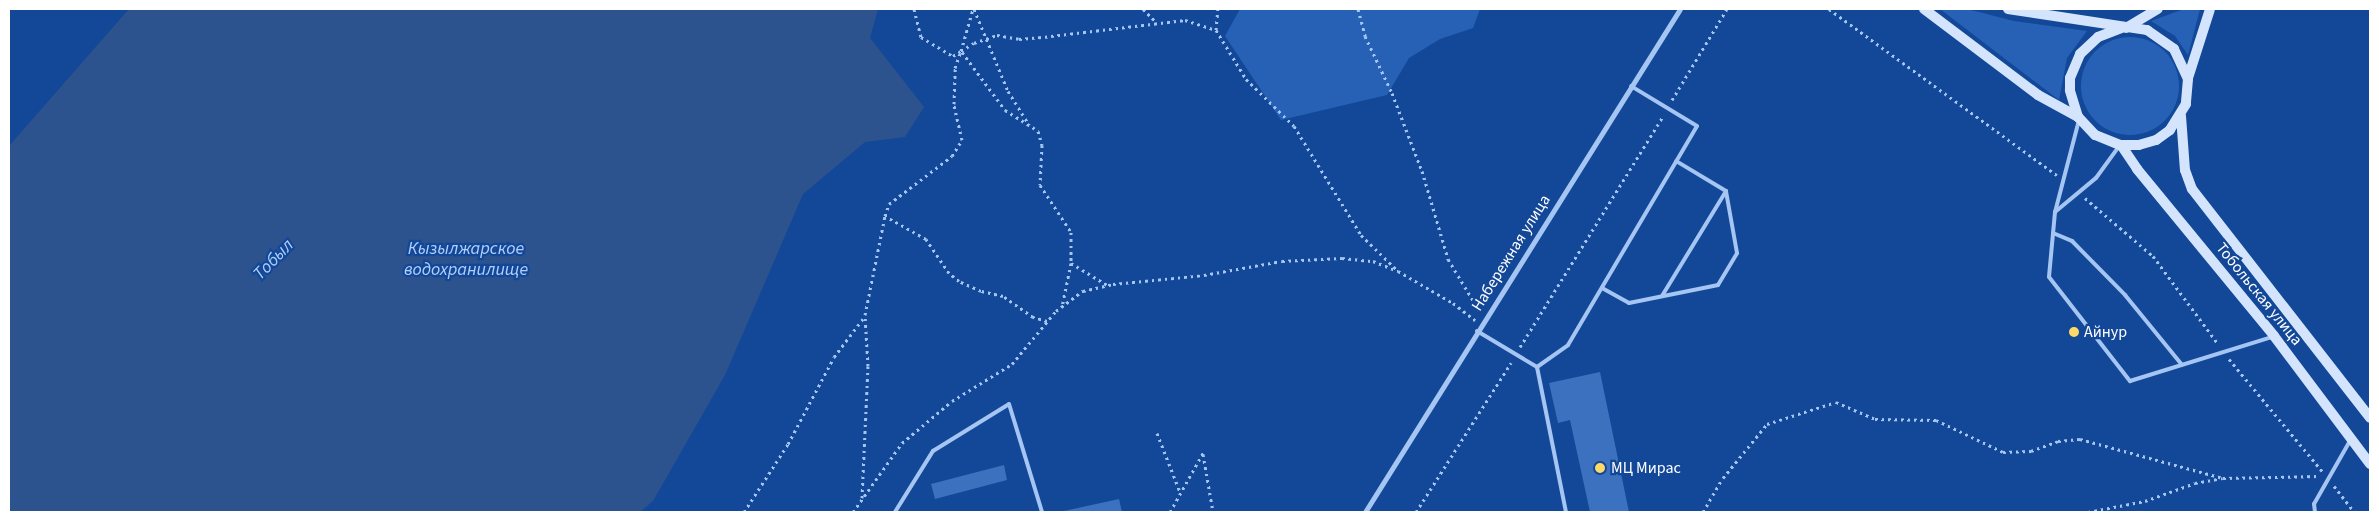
<!DOCTYPE html>
<meta charset="utf-8">
<style>
body{margin:0}
#map{position:relative;width:2379px;height:521px;overflow:hidden;background:#134898;font-family:"Source Sans 3",sans-serif}
div>[style]{position:absolute}
.green>*{inset:0;background:#2661b6}
.round{border-radius:50%}
.water>*{inset:0;background:#2d538f}
.building>*{inset:0;background:#3c71c0}
.path>*{height:3px;margin-top:-1.5px;transform-origin:0;background:repeating-linear-gradient(90deg,#a5c5f3 0 2.5px,transparent 0 6.5px)}
.lane>*{height:4px;margin:-2px;padding:0 2px;transform-origin:2px;border-radius:2px;background:#a5c5f3}
.street>*{height:5px;margin:-2.5px;padding:0 2.5px;transform-origin:2.5px;border-radius:2.5px;background:#a5c5f3}
.secondary>*{height:10px;margin:-5px;padding:0 5px;transform-origin:5px;border-radius:5px;background:#d4e4fd}
.dots>*{width:14px;height:14px;translate:-50% -50%;box-sizing:border-box;border:2px solid #134898;border-radius:50%}
span{translate:-50% -50%;white-space:nowrap;text-align:center;line-height:1.15;-webkit-text-stroke:4.5px #134898;paint-order:stroke}
.street-label{font-size:16px;color:#fff}
.poi-label{font-size:16px;color:#fff}
.left{translate:0 -50%;text-align:left}
.water-label{font-size:18px;color:#b1cffa;font-style:italic}
.frame{position:absolute;inset:0;border:10px solid #fff;pointer-events:none}
</style>
<div id="map">
<div class="green">
<i style="clip-path:polygon(1240px 9px,1480px 9px,1473px 28px,1440px 39px,1409px 58px,1387px 95px,1281px 120px,1225px 36px)"></i>
<i style="clip-path:polygon(1940px 9px,1967px 9px,2014px 21px,2087px 31px,2067px 58px,2059px 100px)"></i>
<i style="clip-path:polygon(2184px 9px,2200px 9px,2188px 55px,2175px 36px,2151px 21px)"></i>
<i class="round" style="left:2081px;top:37px;width:98px;height:98px"></i>
</div>
<div class="water">
<i style="clip-path:polygon(129px 9px,878px 9px,870px 38px,924px 107px,905px 137px,865px 142px,803px 194px,725px 375px,653px 501px,640px 512px,9px 512px,9px 146px)"></i>
</div>
<div class="building">
<i style="clip-path:polygon(1600px 372px,1629px 512px,1590px 512px,1570px 420px,1558px 423px,1549px 383px)"></i>
<i style="clip-path:polygon(1004px 465px,1007px 480px,935px 499px,931px 484px)"></i>
<i style="clip-path:polygon(1119px 499px,1122px 512px,1064px 512px,1064px 511px)"></i>
</div>
<div class="path">
<i style="left:914px;top:9px;width:29px;rotate:76deg"></i>
<i style="left:921px;top:37px;width:37px;rotate:31deg"></i>
<i style="left:953px;top:56px;width:9px;rotate:-32deg"></i>
<i style="left:961px;top:51px;width:44px;rotate:-74.1deg"></i>
<i style="left:974px;top:9px;width:89px;rotate:67.5deg"></i>
<i style="left:1008px;top:91px;width:40px;rotate:58deg"></i>
<i style="left:1143px;top:9px;width:18px;rotate:45deg"></i>
<i style="left:1358px;top:9px;width:28px;rotate:75deg"></i>
<i style="left:1365px;top:36px;width:63px;rotate:64.7deg"></i>
<i style="left:1392px;top:93px;width:84px;rotate:69deg"></i>
<i style="left:1422px;top:171px;width:92px;rotate:73.5deg"></i>
<i style="left:1448px;top:259px;width:62px;rotate:58.9deg"></i>
<i style="left:1829px;top:9px;width:282px;rotate:36.1deg"></i>
<i style="left:1216px;top:30px;width:21px;rotate:-85deg"></i>
<i style="left:962px;top:52px;width:72px;rotate:53.4deg"></i>
<i style="left:1005px;top:110px;width:39px;rotate:32deg"></i>
<i style="left:1038px;top:131px;width:15px;rotate:74deg"></i>
<i style="left:1042px;top:145px;width:40px;rotate:92.9deg"></i>
<i style="left:1040px;top:185px;width:56px;rotate:56.6deg"></i>
<i style="left:1071px;top:232px;width:31px;rotate:90deg"></i>
<i style="left:1071px;top:263px;width:45px;rotate:101.6deg"></i>
<i style="left:1672px;top:100px;width:106px;rotate:-58.9deg"></i>
<i style="left:2085px;top:198px;width:89px;rotate:40.5deg"></i>
<i style="left:2153px;top:256px;width:109px;rotate:53.5deg"></i>
<i style="left:1071px;top:263px;width:42px;rotate:31.4deg"></i>
<i style="left:1047px;top:321px;width:15px;rotate:-164deg"></i>
<i style="left:1033px;top:317px;width:37px;rotate:-145deg"></i>
<i style="left:1003px;top:296px;width:23px;rotate:-167deg"></i>
<i style="left:981px;top:291px;width:24px;rotate:-156deg"></i>
<i style="left:959px;top:281px;width:13px;rotate:-141deg"></i>
<i style="left:949px;top:273px;width:41px;rotate:-124.1deg"></i>
<i style="left:926px;top:239px;width:47px;rotate:-150.7deg"></i>
<i style="left:885px;top:216px;width:13px;rotate:-72deg"></i>
<i style="left:889px;top:204px;width:79px;rotate:-37.3deg"></i>
<i style="left:952px;top:156px;width:19px;rotate:-58deg"></i>
<i style="left:962px;top:140px;width:37px;rotate:-103deg"></i>
<i style="left:954px;top:104px;width:36px;rotate:-88deg"></i>
<i style="left:955px;top:68px;width:18px;rotate:-71deg"></i>
<i style="left:961px;top:51px;width:15px;rotate:-32deg"></i>
<i style="left:974px;top:43px;width:24px;rotate:-19deg"></i>
<i style="left:997px;top:35px;width:22px;rotate:10deg"></i>
<i style="left:1019px;top:39px;width:32px;rotate:-5deg"></i>
<i style="left:1051px;top:36px;width:135px;rotate:-6.8deg"></i>
<i style="left:1185px;top:20px;width:33px;rotate:18deg"></i>
<i style="left:1216px;top:30px;width:57px;rotate:58.5deg"></i>
<i style="left:1246px;top:79px;width:67px;rotate:44.4deg"></i>
<i style="left:1294px;top:126px;width:128px;rotate:58.4deg"></i>
<i style="left:1361px;top:235px;width:52px;rotate:44.2deg"></i>
<i style="left:1520px;top:347px;width:272px;rotate:-58.2deg"></i>
<i style="left:2229px;top:359px;width:146px;rotate:50.3deg"></i>
<i style="left:1157px;top:433px;width:63px;rotate:68.7deg"></i>
<i style="left:1203px;top:454px;width:59px;rotate:80.2deg"></i>
<i style="left:2334px;top:486px;width:33px;rotate:52deg"></i>
<i style="left:862px;top:498px;width:132px;rotate:-87.4deg"></i>
<i style="left:868px;top:366px;width:51px;rotate:-93.4deg"></i>
<i style="left:865px;top:315px;width:101px;rotate:-78.6deg"></i>
<i style="left:744px;top:512px;width:81px;rotate:-57.1deg"></i>
<i style="left:788px;top:444px;width:98px;rotate:-62.1deg"></i>
<i style="left:834px;top:357px;width:51px;rotate:-52.9deg"></i>
<i style="left:853px;top:512px;width:85px;rotate:-54.6deg"></i>
<i style="left:902px;top:443px;width:65px;rotate:-40deg"></i>
<i style="left:952px;top:401px;width:70px;rotate:-31.7deg"></i>
<i style="left:1012px;top:364px;width:69px;rotate:-50.3deg"></i>
<i style="left:1056px;top:311px;width:34px;rotate:-37deg"></i>
<i style="left:1083px;top:291px;width:31px;rotate:-13deg"></i>
<i style="left:1113px;top:284px;width:91px;rotate:-5.6deg"></i>
<i style="left:1204px;top:275px;width:79px;rotate:-10.2deg"></i>
<i style="left:1282px;top:261px;width:60px;rotate:-2.9deg"></i>
<i style="left:1342px;top:258px;width:31px;rotate:6deg"></i>
<i style="left:1373px;top:261px;width:27px;rotate:22deg"></i>
<i style="left:1398px;top:271px;width:64px;rotate:30.2deg"></i>
<i style="left:1453px;top:303px;width:28px;rotate:38deg"></i>
<i style="left:1170px;top:512px;width:68px;rotate:-60.8deg"></i>
<i style="left:1416px;top:512px;width:177px;rotate:-57.5deg"></i>
<i style="left:1703px;top:512px;width:39px;rotate:-60deg"></i>
<i style="left:1723px;top:478px;width:70px;rotate:-50.8deg"></i>
<i style="left:1767px;top:424px;width:72px;rotate:-17.7deg"></i>
<i style="left:1836px;top:402px;width:43px;rotate:23.6deg"></i>
<i style="left:1875px;top:419px;width:61px;rotate:0.9deg"></i>
<i style="left:1936px;top:420px;width:74px;rotate:25.5deg"></i>
<i style="left:2003px;top:452px;width:28px;rotate:-2deg"></i>
<i style="left:2031px;top:451px;width:29px;rotate:-20deg"></i>
<i style="left:2058px;top:441px;width:22px;rotate:-5deg"></i>
<i style="left:2080px;top:439px;width:148px;rotate:15.3deg"></i>
<i style="left:2088px;top:512px;width:58px;rotate:-10.9deg"></i>
<i style="left:2145px;top:501px;width:53px;rotate:-19.8deg"></i>
<i style="left:2195px;top:483px;width:28px;rotate:-10deg"></i>
<i style="left:2223px;top:478px;width:96px;rotate:-1.2deg"></i>
</div>
<div class="lane">
<i style="left:2079px;top:120px;width:95px;rotate:104.6deg"></i>
<i style="left:2055px;top:212px;width:65px;rotate:95.3deg"></i>
<i style="left:2049px;top:277px;width:132px;rotate:52.1deg"></i>
<i style="left:2130px;top:381px;width:149px;rotate:-17.2deg"></i>
<i style="left:2055px;top:212px;width:53px;rotate:-39.7deg"></i>
<i style="left:2096px;top:178px;width:39px;rotate:-54deg"></i>
<i style="left:2053px;top:233px;width:21px;rotate:23deg"></i>
<i style="left:2072px;top:241px;width:76px;rotate:45.5deg"></i>
<i style="left:2125px;top:295px;width:90px;rotate:50.8deg"></i>
<i style="left:1602px;top:288px;width:31px;rotate:29deg"></i>
<i style="left:1629px;top:303px;width:91px;rotate:-11.4deg"></i>
<i style="left:1718px;top:285px;width:37px;rotate:-59deg"></i>
<i style="left:1737px;top:253px;width:63px;rotate:-100.1deg"></i>
<i style="left:1726px;top:191px;width:58px;rotate:-149deg"></i>
<i style="left:1662px;top:296px;width:123px;rotate:-58.6deg"></i>
<i style="left:1477px;top:331px;width:70px;rotate:31deg"></i>
<i style="left:1537px;top:367px;width:148px;rotate:78.7deg"></i>
<i style="left:1537px;top:367px;width:38px;rotate:-35deg"></i>
<i style="left:1568px;top:345px;width:254px;rotate:-59.5deg"></i>
<i style="left:1697px;top:126px;width:77px;rotate:-148.8deg"></i>
<i style="left:895px;top:512px;width:72px;rotate:-58.1deg"></i>
<i style="left:933px;top:451px;width:89px;rotate:-31.7deg"></i>
<i style="left:1009px;top:404px;width:113px;rotate:73deg"></i>
<i style="left:2315px;top:512px;width:8px;rotate:-97deg"></i>
<i style="left:2314px;top:504px;width:73px;rotate:-60.3deg"></i>
</div>
<div class="street">
<i style="left:1365px;top:512px;width:593px;rotate:-57.94deg"></i>
</div>
<div class="secondary">
<i style="left:1924px;top:9px;width:143px;rotate:37deg"></i>
<i style="left:2038px;top:95px;width:46px;rotate:28.8deg"></i>
<i style="left:2008px;top:9px;width:141px;rotate:8.6deg"></i>
<i style="left:2147px;top:30px;width:33px;rotate:35deg"></i>
<i style="left:2174px;top:49px;width:33px;rotate:65deg"></i>
<i style="left:2188px;top:79px;width:25px;rotate:95deg"></i>
<i style="left:2186px;top:104px;width:31px;rotate:122deg"></i>
<i style="left:2170px;top:130px;width:17px;rotate:144deg"></i>
<i style="left:2156px;top:140px;width:18px;rotate:164deg"></i>
<i style="left:2139px;top:145px;width:19px;rotate:180deg"></i>
<i style="left:2120px;top:145px;width:27px;rotate:-158deg"></i>
<i style="left:2095px;top:135px;width:25px;rotate:-133deg"></i>
<i style="left:2078px;top:117px;width:28px;rotate:-107deg"></i>
<i style="left:2070px;top:90px;width:12px;rotate:-90deg"></i>
<i style="left:2070px;top:78px;width:26px;rotate:-67deg"></i>
<i style="left:2080px;top:54px;width:25px;rotate:-43deg"></i>
<i style="left:2098px;top:37px;width:25px;rotate:-21deg"></i>
<i style="left:2126px;top:28px;width:37px;rotate:-31deg"></i>
<i style="left:2188px;top:78px;width:72px;rotate:-72.3deg"></i>
<i style="left:2181px;top:116px;width:54px;rotate:85.8deg"></i>
<i style="left:2185px;top:170px;width:20px;rotate:70deg"></i>
<i style="left:2192px;top:189px;width:290px;rotate:52.1deg"></i>
<i style="left:2121px;top:145px;width:29px;rotate:56deg"></i>
<i style="left:2137px;top:169px;width:216px;rotate:50.6deg"></i>
<i style="left:2274px;top:336px;width:160px;rotate:53.1deg"></i>
</div>
<div class="dots">
<i style="left:2074px;top:332px;background:#ffd967"></i>
<i style="left:1600px;top:468px;background:#ffd967"></i>
</div>
<div class="street-label">
<span style="left:1511px;top:253px;rotate:-58deg">Набережная улица</span>
<span style="left:2259px;top:294px;rotate:51deg">Тобольская улица</span>
</div>
<div class="poi-label">
<span class="left" style="left:2084px;top:332px">Айнур</span>
<span class="left" style="left:1611px;top:468px">МЦ Мирас</span>
</div>
<div class="water-label">
<span style="left:466px;top:260px">Кызылжарское<br>водохранилище</span>
<span style="left:274px;top:260px;rotate:-46deg">Тобыл</span>
</div>
<div class="frame"></div>
</div>
